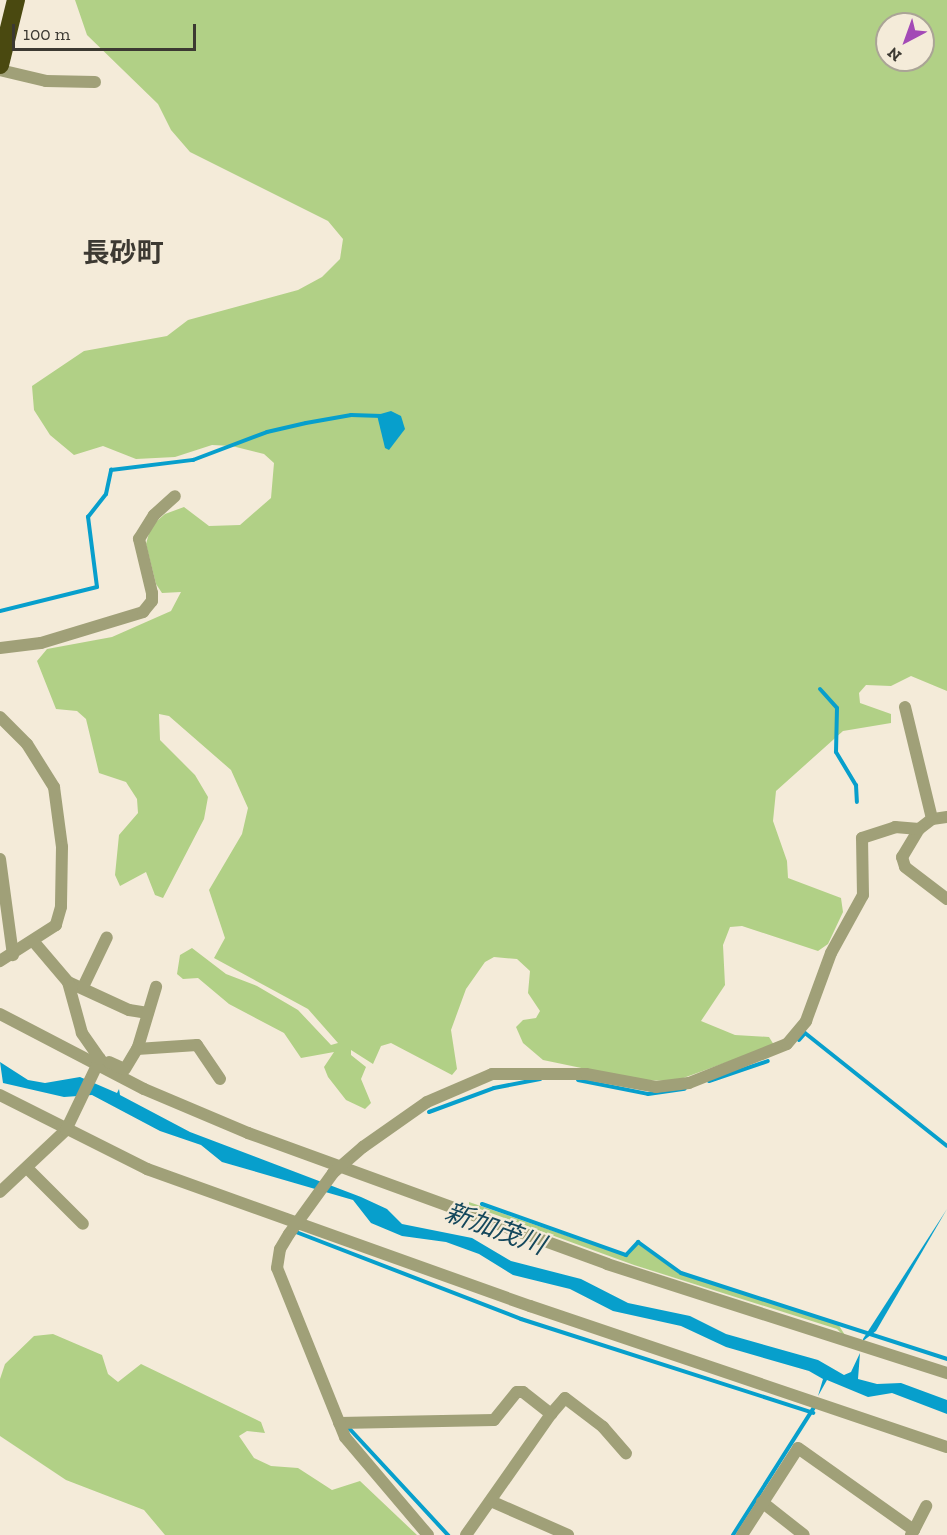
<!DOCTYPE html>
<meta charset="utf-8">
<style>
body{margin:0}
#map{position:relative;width:947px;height:1535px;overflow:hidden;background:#f4ebd9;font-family:"Zilla Slab","Noto Sans JP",serif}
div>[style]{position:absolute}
.green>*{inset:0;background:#b1d086}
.water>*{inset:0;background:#079fcc}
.stream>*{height:4px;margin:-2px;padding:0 2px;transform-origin:2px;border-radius:2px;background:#079fcc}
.street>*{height:12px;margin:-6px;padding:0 6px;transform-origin:6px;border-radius:6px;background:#a0a078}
.highway>*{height:18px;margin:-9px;padding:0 9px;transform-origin:9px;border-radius:9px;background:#4a4910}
span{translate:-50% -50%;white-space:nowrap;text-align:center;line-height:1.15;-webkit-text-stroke:4.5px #f4ebd9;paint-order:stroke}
.water-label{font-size:26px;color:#15485c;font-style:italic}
.quarter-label{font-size:27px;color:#3c3932;font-weight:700}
.north{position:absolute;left:875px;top:12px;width:60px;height:60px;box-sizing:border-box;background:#f4ebd9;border:2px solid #aaa496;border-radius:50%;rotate:221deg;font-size:16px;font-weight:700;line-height:24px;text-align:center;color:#3c3932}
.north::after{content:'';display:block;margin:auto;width:21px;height:27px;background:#a34ab6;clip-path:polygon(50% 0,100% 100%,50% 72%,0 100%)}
.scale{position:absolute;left:12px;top:24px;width:184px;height:27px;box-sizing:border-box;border:3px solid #3c3932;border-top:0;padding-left:8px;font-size:18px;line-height:21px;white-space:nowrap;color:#3c3932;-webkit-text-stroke:4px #f4ebd9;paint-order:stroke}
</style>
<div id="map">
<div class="green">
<i style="clip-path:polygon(evenodd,75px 0,947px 0,947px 691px,911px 676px,891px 686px,866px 685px,859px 693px,860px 703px,891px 714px,891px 723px,843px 731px,776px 791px,773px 821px,787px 861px,788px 878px,841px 898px,843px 912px,828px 944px,818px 951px,742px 926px,730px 927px,723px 945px,725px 985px,701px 1021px,735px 1035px,769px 1037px,774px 1045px,675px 1081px,639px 1080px,543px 1060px,523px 1043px,516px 1027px,523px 1020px,536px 1018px,540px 1011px,528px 993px,530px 971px,517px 959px,494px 957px,485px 962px,466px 989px,451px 1030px,457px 1069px,452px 1075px,391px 1043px,381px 1046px,373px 1064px,351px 1050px,351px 1055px,366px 1067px,361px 1079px,371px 1103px,365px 1109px,346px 1100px,328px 1077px,324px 1067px,334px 1052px,301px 1058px,284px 1033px,229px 1004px,198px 978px,183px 979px,177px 974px,180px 955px,192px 948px,226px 974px,257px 986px,298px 1010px,331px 1045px,338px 1043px,308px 1009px,214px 958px,225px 938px,209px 890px,242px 834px,248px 808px,231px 770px,169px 716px,159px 714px,160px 740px,195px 775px,208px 797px,204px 819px,163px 898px,155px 895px,146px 872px,120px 886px,115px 875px,119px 835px,138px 813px,137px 799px,126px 782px,99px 773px,86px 719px,77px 711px,56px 709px,37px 661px,47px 649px,112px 637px,171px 611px,181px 592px,162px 593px,156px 584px,146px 544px,151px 526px,165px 514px,184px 507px,209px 526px,240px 525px,271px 498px,274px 463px,264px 454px,232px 446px,212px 445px,175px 457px,136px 459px,103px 446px,74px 455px,50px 435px,34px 410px,32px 386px,84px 351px,167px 336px,188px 320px,298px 290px,322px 277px,340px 259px,343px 239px,328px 221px,190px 152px,171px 130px,158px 104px,87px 35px,75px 0,887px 24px,923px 24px,923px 60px,887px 60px,887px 24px)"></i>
<i style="clip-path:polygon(469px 1202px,626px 1256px,638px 1244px,680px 1274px,838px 1324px,848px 1340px,837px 1329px,634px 1265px,469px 1205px)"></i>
<i style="clip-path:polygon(53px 1334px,102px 1355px,108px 1374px,118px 1382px,141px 1364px,261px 1422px,265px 1433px,247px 1431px,239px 1436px,254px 1458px,271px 1466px,298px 1468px,332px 1490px,360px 1481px,417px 1535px,165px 1535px,144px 1510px,66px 1480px,0 1436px,0 1379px,5px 1364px,34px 1336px)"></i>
</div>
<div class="water">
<i style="clip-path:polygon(391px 411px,401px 416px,405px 429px,389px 450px,385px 448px,377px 415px)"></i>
<i style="clip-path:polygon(0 1062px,28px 1080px,45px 1083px,80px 1077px,117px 1093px,119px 1089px,120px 1095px,190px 1132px,361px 1197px,387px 1209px,402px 1224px,472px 1238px,511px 1261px,581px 1279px,628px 1303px,690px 1316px,726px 1334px,818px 1360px,844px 1375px,851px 1372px,860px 1353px,858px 1379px,877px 1384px,901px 1383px,947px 1400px,947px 1414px,892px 1393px,868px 1397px,827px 1380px,818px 1396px,823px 1379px,809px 1371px,726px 1347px,681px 1326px,613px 1311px,570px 1289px,513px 1275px,479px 1254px,446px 1242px,402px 1236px,371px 1223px,353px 1200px,222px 1162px,201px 1145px,160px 1131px,92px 1095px,64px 1097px,3px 1083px)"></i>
<i style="clip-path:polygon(947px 1209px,876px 1331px,863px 1341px,863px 1339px)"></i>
</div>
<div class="stream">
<i style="left:0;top:611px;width:100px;rotate:-13.9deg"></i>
<i style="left:97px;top:587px;width:71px;rotate:-97.3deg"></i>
<i style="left:88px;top:517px;width:29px;rotate:-52deg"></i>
<i style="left:106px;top:494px;width:25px;rotate:-78deg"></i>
<i style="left:111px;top:470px;width:83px;rotate:-7deg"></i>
<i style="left:193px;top:460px;width:79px;rotate:-20.7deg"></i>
<i style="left:267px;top:432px;width:40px;rotate:-13deg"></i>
<i style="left:306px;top:423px;width:46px;rotate:-10.1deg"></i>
<i style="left:351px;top:415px;width:31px;rotate:2deg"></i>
<i style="left:820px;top:689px;width:25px;rotate:48deg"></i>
<i style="left:837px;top:708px;width:44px;rotate:91.3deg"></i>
<i style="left:836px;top:752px;width:39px;rotate:59deg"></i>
<i style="left:856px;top:785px;width:17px;rotate:87deg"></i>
<i style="left:799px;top:1040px;width:9px;rotate:-49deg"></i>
<i style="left:805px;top:1033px;width:181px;rotate:38.5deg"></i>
<i style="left:578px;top:1080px;width:71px;rotate:11.3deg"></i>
<i style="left:648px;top:1094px;width:37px;rotate:-8deg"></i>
<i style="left:709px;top:1081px;width:62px;rotate:-18.7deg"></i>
<i style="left:429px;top:1112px;width:69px;rotate:-20.3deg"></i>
<i style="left:494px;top:1088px;width:47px;rotate:-11.1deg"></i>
<i style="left:482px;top:1204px;width:153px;rotate:19.5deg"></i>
<i style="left:626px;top:1255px;width:18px;rotate:-47deg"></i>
<i style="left:638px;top:1242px;width:53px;rotate:35.8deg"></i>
<i style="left:681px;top:1273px;width:280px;rotate:17.9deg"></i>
<i style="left:296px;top:1232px;width:241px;rotate:21.1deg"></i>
<i style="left:521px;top:1319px;width:307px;rotate:17.8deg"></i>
<i style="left:347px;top:1426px;width:149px;rotate:47.2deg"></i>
<i style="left:733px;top:1535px;width:155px;rotate:-57.6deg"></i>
</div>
<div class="street">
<i style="left:0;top:70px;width:47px;rotate:13.4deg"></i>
<i style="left:46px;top:81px;width:49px;rotate:1.2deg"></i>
<i style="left:0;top:648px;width:41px;rotate:-7deg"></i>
<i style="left:41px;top:643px;width:107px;rotate:-16.9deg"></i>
<i style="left:143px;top:612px;width:14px;rotate:-51deg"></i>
<i style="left:152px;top:601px;width:8px;rotate:-90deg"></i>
<i style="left:152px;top:593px;width:56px;rotate:-103.5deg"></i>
<i style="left:139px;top:539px;width:28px;rotate:-58deg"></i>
<i style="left:154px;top:515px;width:28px;rotate:-42deg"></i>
<i style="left:905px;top:707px;width:115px;rotate:76.4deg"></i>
<i style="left:0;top:717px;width:38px;rotate:45deg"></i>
<i style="left:27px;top:744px;width:51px;rotate:57.9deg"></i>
<i style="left:54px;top:787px;width:61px;rotate:82.4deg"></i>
<i style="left:62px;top:847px;width:60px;rotate:91deg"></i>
<i style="left:61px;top:907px;width:19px;rotate:106deg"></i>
<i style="left:56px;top:925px;width:67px;rotate:147.3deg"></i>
<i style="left:947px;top:817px;width:15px;rotate:172deg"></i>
<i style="left:932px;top:819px;width:16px;rotate:142deg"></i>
<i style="left:919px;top:829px;width:33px;rotate:121deg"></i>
<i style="left:902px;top:857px;width:10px;rotate:73deg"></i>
<i style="left:905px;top:867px;width:53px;rotate:37.3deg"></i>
<i style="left:0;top:859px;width:97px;rotate:82.3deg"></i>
<i style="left:68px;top:982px;width:67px;rotate:24.7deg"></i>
<i style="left:129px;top:1010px;width:19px;rotate:9deg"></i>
<i style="left:83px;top:987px;width:55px;rotate:-64.4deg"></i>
<i style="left:0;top:1014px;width:162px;rotate:27.5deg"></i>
<i style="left:144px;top:1089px;width:113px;rotate:22.9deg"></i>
<i style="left:248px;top:1133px;width:382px;rotate:20deg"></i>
<i style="left:607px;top:1264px;width:357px;rotate:17.8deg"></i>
<i style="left:137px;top:1049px;width:60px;rotate:-3.8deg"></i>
<i style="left:197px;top:1045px;width:41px;rotate:55.9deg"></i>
<i style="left:109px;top:1062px;width:17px;rotate:24deg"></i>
<i style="left:125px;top:1069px;width:26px;rotate:-59deg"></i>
<i style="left:138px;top:1047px;width:63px;rotate:-73.3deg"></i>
<i style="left:0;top:1095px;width:165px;rotate:26.7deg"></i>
<i style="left:147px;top:1169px;width:407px;rotate:19.7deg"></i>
<i style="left:530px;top:1306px;width:440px;rotate:18.7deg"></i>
<i style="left:27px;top:1168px;width:79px;rotate:45deg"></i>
<i style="left:0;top:1192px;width:91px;rotate:-43.2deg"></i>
<i style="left:66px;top:1130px;width:79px;rotate:-64.4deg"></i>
<i style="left:100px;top:1059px;width:32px;rotate:-125deg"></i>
<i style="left:82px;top:1033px;width:53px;rotate:-105.4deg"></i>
<i style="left:68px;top:982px;width:52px;rotate:-130.4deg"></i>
<i style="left:339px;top:1423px;width:155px;rotate:-1.1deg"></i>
<i style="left:494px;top:1420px;width:36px;rotate:-51deg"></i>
<i style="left:517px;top:1392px;width:6px"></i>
<i style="left:523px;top:1392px;width:36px;rotate:38deg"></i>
<i style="left:551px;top:1414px;width:21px;rotate:-49deg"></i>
<i style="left:565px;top:1398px;width:48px;rotate:37.3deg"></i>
<i style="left:603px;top:1427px;width:35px;rotate:49deg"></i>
<i style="left:493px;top:1502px;width:82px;rotate:23.7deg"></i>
<i style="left:762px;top:1502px;width:53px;rotate:38.2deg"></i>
<i style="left:914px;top:1530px;width:27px;rotate:-63deg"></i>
<i style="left:428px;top:1535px;width:128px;rotate:-130.3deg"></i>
<i style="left:345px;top:1437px;width:182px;rotate:-111.9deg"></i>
<i style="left:277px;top:1268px;width:19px;rotate:-81deg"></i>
<i style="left:280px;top:1249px;width:17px;rotate:-59deg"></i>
<i style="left:289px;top:1234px;width:75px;rotate:-54.2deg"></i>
<i style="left:333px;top:1173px;width:40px;rotate:-41deg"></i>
<i style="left:363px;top:1147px;width:78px;rotate:-35.1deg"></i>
<i style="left:427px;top:1102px;width:71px;rotate:-23.3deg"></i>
<i style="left:492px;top:1074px;width:94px"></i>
<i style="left:586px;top:1074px;width:71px;rotate:10.5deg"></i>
<i style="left:656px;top:1087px;width:33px;rotate:-7deg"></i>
<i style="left:689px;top:1083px;width:105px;rotate:-21.7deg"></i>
<i style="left:787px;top:1044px;width:30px;rotate:-50deg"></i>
<i style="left:806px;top:1021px;width:72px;rotate:-69.8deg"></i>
<i style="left:831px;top:953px;width:66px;rotate:-61.1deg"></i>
<i style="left:863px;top:895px;width:57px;rotate:-91deg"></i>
<i style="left:862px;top:838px;width:35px;rotate:-18deg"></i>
<i style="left:895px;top:827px;width:24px;rotate:5deg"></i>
<i style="left:466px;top:1535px;width:148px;rotate:-54.9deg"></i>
<i style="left:742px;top:1535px;width:103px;rotate:-57.2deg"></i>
<i style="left:798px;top:1448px;width:142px;rotate:35.3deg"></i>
<i style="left:914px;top:1530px;width:6px;rotate:121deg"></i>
</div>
<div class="highway">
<i style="left:0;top:65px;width:67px;rotate:-76.2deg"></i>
</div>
<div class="water-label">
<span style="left:495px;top:1229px;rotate:20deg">新加茂川</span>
</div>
<div class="quarter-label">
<span style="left:123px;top:254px">長砂町</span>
</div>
<div class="north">N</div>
<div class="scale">100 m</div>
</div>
